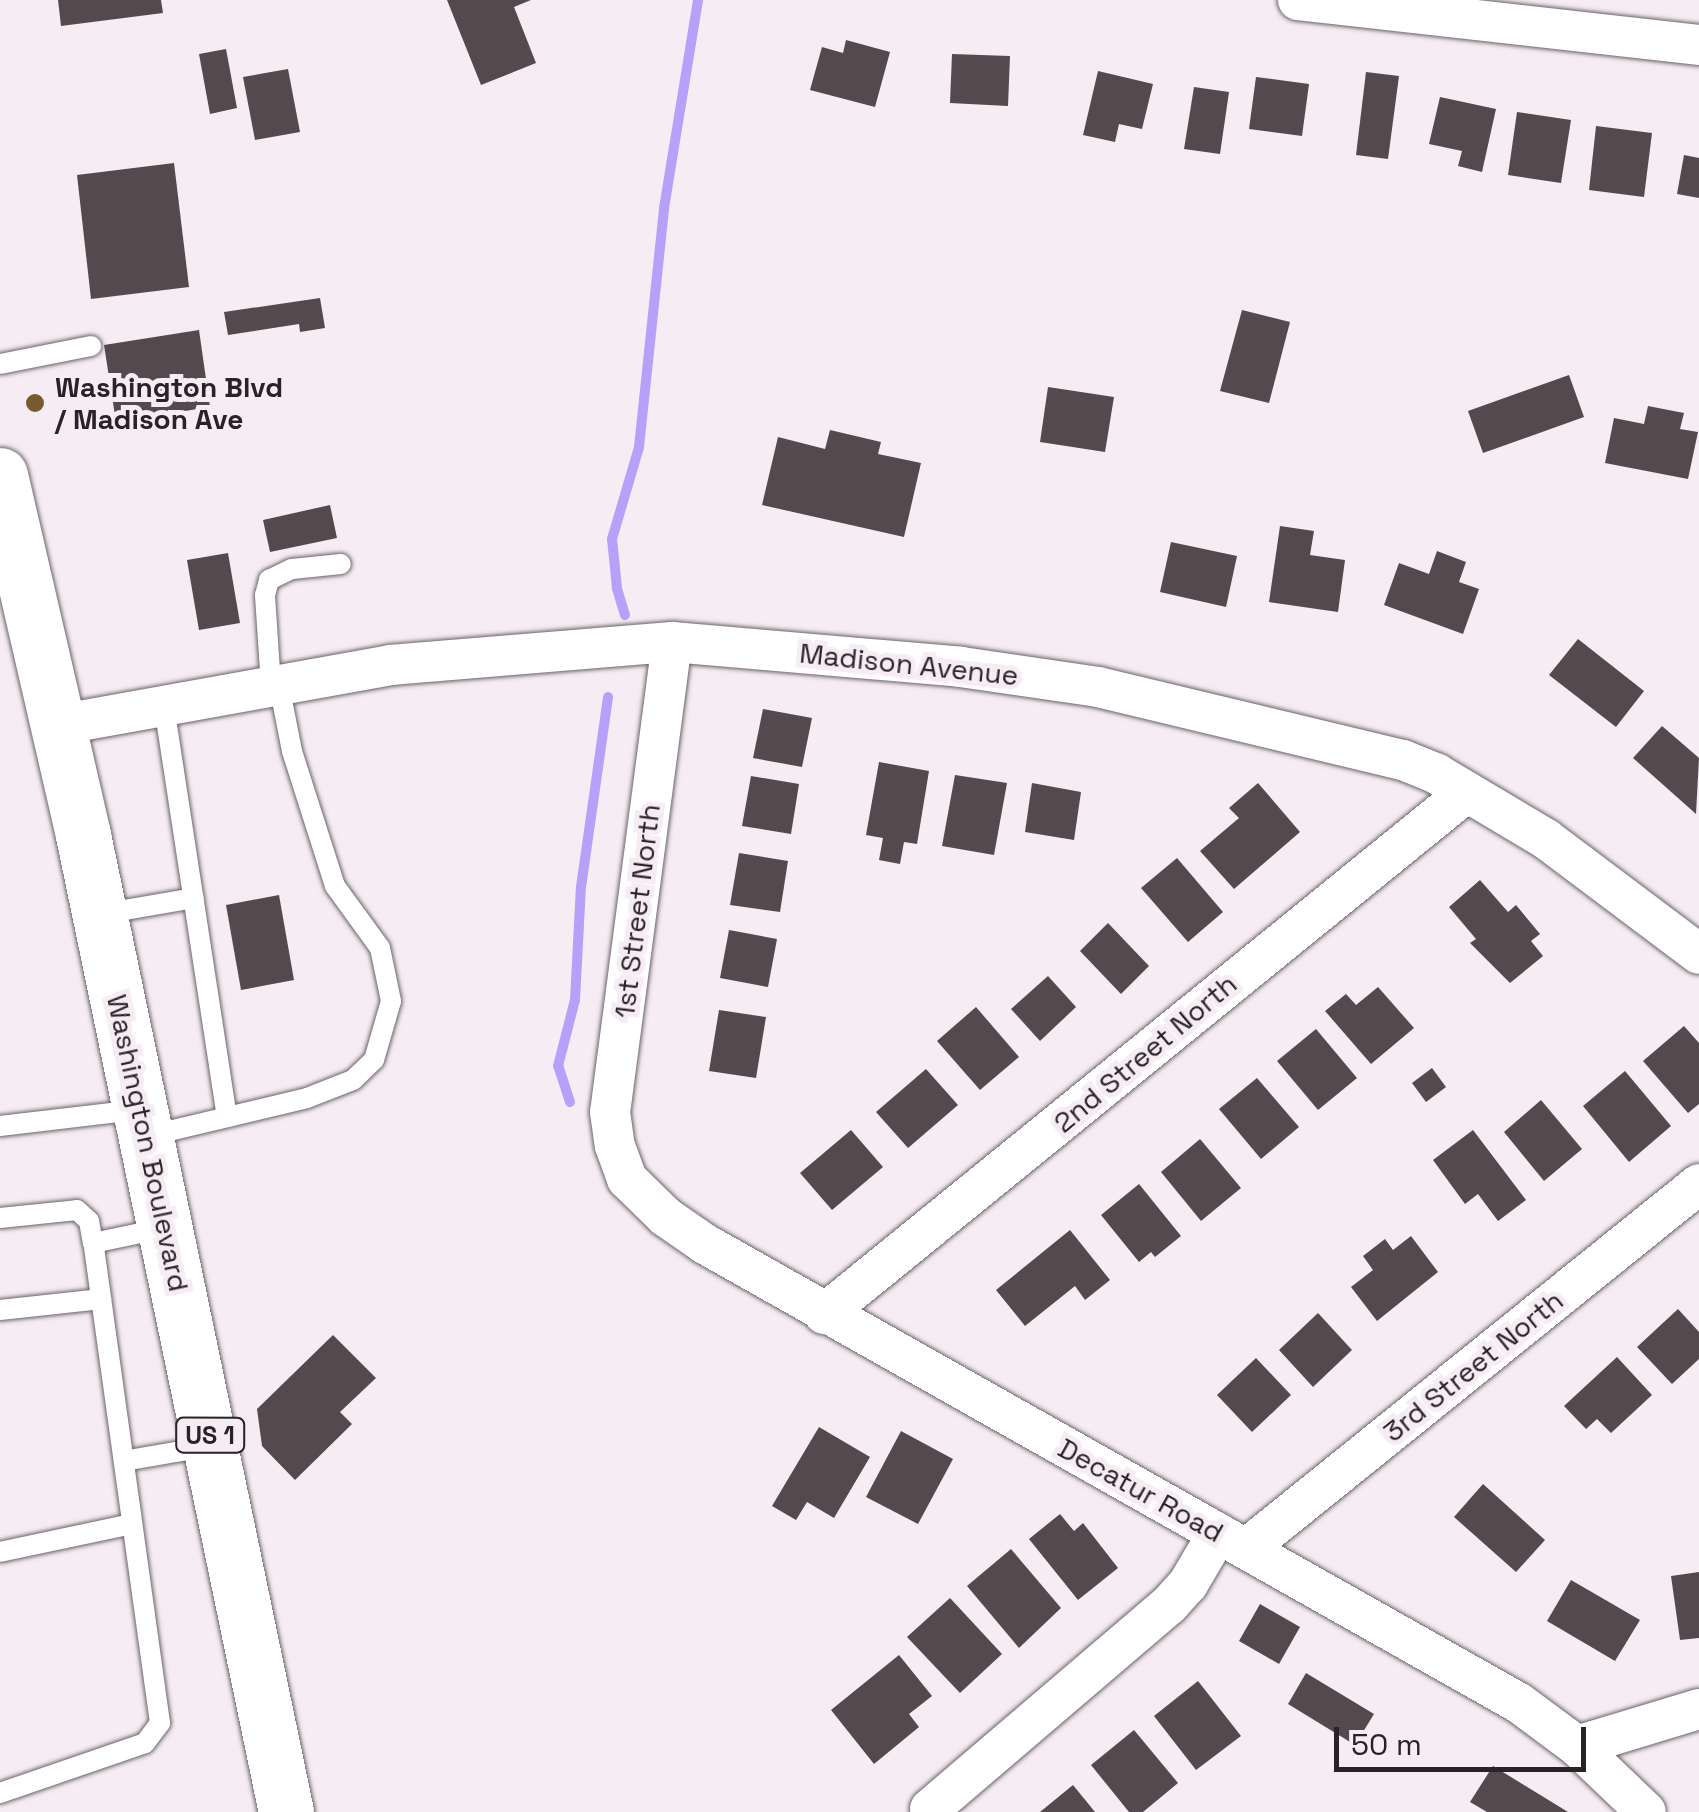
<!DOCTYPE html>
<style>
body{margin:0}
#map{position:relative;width:1699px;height:1812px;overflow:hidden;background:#f6ecf3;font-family:"Space Grotesk",sans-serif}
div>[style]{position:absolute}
.stream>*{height:10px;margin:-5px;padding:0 5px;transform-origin:5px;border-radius:5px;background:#b7a0fa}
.building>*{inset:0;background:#544a4d}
.roads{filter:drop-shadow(0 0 2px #6b6369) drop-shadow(0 0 2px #6b6369)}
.lane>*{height:20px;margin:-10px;padding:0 10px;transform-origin:10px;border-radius:10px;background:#fff}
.street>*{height:40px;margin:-20px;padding:0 20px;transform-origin:20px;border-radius:20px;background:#fff}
.primary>*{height:55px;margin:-27.5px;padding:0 27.5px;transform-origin:27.5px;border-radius:27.5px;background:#fff}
.dots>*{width:28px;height:28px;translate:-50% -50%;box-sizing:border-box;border:5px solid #f6ecf3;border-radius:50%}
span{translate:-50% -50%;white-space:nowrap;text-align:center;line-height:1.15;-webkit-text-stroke:10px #f6ecf3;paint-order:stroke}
.shield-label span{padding:2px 8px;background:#f6ecf3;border:2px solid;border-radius:8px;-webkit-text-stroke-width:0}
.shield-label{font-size:25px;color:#272326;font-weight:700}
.poi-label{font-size:28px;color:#272326;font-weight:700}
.left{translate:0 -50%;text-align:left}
.street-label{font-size:28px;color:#272326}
.scale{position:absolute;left:1334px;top:1727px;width:252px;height:45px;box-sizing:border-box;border:5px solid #272326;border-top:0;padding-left:12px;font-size:30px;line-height:35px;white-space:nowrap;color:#272326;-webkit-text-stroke:8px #f6ecf3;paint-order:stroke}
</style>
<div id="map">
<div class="stream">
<i style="left:625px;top:615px;width:28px;rotate:-107deg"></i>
<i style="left:617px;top:588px;width:49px;rotate:-95.8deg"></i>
<i style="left:612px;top:539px;width:96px;rotate:-73.6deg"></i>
<i style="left:639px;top:447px;width:240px;rotate:-84deg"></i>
<i style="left:664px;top:208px;width:211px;rotate:-80.7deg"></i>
<i style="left:570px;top:1102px;width:38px;rotate:-108deg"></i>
<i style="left:558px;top:1066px;width:68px;rotate:-75.6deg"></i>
<i style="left:575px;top:1000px;width:113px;rotate:-87deg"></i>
<i style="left:581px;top:887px;width:192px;rotate:-81.9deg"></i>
</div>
<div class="building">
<i style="clip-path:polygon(58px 0,161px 0,163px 13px,61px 26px)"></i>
<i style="clip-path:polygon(447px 0,531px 0,514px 7px,536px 63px,481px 85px)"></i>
<i style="clip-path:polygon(846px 40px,890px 52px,875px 107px,810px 90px,822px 47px,843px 53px)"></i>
<i style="clip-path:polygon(226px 49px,237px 108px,210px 114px,199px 54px)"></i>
<i style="clip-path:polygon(952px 54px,1010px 56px,1008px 106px,950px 103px)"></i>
<i style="clip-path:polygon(288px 69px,300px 132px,255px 140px,243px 77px)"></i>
<i style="clip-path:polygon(1098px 71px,1153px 84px,1142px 129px,1119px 124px,1115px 142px,1083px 135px)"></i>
<i style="clip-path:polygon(1366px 72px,1399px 76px,1388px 159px,1356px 155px)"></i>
<i style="clip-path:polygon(1256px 77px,1309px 84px,1302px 136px,1249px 129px)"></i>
<i style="clip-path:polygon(1194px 87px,1229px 92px,1220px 154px,1184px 149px)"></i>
<i style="clip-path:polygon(1440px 97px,1496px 109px,1482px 172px,1458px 166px,1462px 151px,1429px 144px)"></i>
<i style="clip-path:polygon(1517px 112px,1571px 120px,1561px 183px,1508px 175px)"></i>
<i style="clip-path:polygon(1596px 126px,1652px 133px,1644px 197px,1589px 190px)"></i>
<i style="clip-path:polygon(1684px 155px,1699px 158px,1699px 198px,1677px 194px)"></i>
<i style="clip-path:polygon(174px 163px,189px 287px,91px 299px,77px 175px)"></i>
<i style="clip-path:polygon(320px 298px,325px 328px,300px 332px,299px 324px,228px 335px,224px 312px)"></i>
<i style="clip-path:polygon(1242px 310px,1290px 322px,1269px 403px,1220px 391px)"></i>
<i style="clip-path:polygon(199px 330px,210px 407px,116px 422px,104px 345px)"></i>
<i style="clip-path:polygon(1569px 375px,1584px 417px,1483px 453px,1468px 411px)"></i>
<i style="clip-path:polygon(1048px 387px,1114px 397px,1105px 452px,1040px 442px)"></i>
<i style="clip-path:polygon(1648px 406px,1684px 413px,1680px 429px,1698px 432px,1688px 479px,1605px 463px,1614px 418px,1644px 424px)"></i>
<i style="clip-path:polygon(830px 430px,881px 442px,878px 454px,921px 463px,904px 537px,762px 505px,778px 437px,825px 449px)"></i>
<i style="clip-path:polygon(330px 505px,337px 538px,270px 552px,263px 520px)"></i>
<i style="clip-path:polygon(1280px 526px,1314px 531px,1310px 555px,1345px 560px,1338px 612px,1269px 602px)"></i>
<i style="clip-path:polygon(1171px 542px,1237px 556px,1226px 607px,1160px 592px)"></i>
<i style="clip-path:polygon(1437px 551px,1466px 562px,1459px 582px,1479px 589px,1463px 634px,1384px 605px,1399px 563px,1429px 574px)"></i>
<i style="clip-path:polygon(228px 553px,240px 623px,199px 630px,187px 560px)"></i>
<i style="clip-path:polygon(1578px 639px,1644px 691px,1616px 727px,1549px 675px)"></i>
<i style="clip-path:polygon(763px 709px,812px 718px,802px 767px,753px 758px)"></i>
<i style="clip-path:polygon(1662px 726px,1699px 758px,1696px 814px,1633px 758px)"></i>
<i style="clip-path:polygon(879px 762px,929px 771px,917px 844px,904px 842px,900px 864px,879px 860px,883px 838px,866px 835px)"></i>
<i style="clip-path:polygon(955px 775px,1007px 783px,994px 855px,942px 846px)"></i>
<i style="clip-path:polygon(751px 776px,799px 784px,791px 834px,742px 826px)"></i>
<i style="clip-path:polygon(1032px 783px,1081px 792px,1074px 840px,1025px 832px)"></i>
<i style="clip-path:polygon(1258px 783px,1300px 832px,1234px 889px,1200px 851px,1239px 818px,1229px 808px)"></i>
<i style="clip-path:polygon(739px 853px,788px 861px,780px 912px,730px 905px)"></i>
<i style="clip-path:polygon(1177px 858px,1223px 912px,1188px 942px,1141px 888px)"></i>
<i style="clip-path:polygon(1480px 880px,1508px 912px,1516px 905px,1540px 934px,1531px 941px,1543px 956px,1510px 983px,1470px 943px,1476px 939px,1449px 907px)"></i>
<i style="clip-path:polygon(279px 895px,294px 980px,241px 990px,226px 905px)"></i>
<i style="clip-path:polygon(1108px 923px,1149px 966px,1121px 994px,1080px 951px)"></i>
<i style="clip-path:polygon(729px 930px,777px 939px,768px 987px,720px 978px)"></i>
<i style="clip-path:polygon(1048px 976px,1076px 1007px,1040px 1041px,1011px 1009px)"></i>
<i style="clip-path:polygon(1378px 987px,1414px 1028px,1371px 1064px,1325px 1011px,1346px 994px,1356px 1005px)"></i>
<i style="clip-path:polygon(976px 1007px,1019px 1057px,980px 1090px,937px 1041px)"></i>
<i style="clip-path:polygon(719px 1010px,766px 1017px,756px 1078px,709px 1071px)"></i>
<i style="clip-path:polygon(1684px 1026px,1699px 1043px,1699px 1104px,1688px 1113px,1643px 1061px)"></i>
<i style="clip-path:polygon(1316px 1029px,1357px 1078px,1318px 1110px,1277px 1061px)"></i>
<i style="clip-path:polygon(1432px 1068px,1446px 1087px,1426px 1102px,1412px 1083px)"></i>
<i style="clip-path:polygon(926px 1069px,958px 1105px,908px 1148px,876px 1112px)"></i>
<i style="clip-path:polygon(1625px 1071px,1671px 1126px,1629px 1162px,1583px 1106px)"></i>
<i style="clip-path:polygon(1257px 1078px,1299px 1127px,1261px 1159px,1219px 1109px)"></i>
<i style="clip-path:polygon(1541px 1100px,1582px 1149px,1544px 1181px,1504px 1132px)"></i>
<i style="clip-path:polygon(851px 1130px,883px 1167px,832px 1210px,800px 1173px)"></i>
<i style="clip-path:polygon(1473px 1130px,1526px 1200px,1498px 1221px,1478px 1194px,1465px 1204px,1433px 1160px)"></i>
<i style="clip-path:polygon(1200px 1139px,1241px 1188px,1201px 1221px,1161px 1172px)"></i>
<i style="clip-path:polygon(1139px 1184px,1181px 1236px,1155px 1257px,1151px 1252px,1139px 1262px,1101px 1215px)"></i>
<i style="clip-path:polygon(1070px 1230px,1110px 1280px,1085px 1300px,1075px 1286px,1025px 1326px,996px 1290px)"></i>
<i style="clip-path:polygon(1411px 1236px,1438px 1272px,1377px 1321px,1351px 1287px,1373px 1270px,1363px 1256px,1385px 1239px,1393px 1250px)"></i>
<i style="clip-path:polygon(1678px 1309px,1699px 1332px,1699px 1359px,1672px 1384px,1637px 1347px)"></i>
<i style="clip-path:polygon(1318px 1313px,1352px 1350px,1313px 1387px,1279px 1350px)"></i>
<i style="clip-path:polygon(333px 1335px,376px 1378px,340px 1412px,352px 1424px,295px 1480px,262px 1446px,257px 1409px)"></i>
<i style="clip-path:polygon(1617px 1357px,1652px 1395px,1611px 1433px,1597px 1419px,1586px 1429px,1564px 1406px)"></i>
<i style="clip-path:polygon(1256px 1358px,1291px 1395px,1252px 1432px,1217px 1395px)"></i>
<i style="clip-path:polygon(819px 1427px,870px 1457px,834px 1518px,807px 1502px,796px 1520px,772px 1506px)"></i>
<i style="clip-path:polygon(901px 1431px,953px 1459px,918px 1524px,866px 1497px)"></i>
<i style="clip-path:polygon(1483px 1484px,1545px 1540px,1516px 1572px,1454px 1517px)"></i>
<i style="clip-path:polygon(1060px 1514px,1074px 1531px,1083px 1523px,1118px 1568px,1078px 1600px,1029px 1539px)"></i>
<i style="clip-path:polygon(1011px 1549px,1061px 1608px,1019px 1648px,967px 1586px)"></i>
<i style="clip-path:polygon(1699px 1572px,1699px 1638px,1680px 1640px,1671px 1576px)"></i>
<i style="clip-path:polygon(1571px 1580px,1640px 1620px,1615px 1661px,1547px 1621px)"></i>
<i style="clip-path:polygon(950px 1598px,1002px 1654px,960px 1693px,907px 1637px)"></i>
<i style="clip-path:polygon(1260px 1604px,1300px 1627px,1279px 1664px,1239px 1641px)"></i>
<i style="clip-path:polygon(899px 1655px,932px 1696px,909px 1714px,919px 1727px,874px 1764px,831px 1710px)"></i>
<i style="clip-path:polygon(1306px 1673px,1374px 1714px,1355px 1745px,1288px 1704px)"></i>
<i style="clip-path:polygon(1198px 1681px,1241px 1736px,1196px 1770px,1154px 1716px)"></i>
<i style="clip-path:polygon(1134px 1730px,1178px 1783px,1143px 1812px,1129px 1812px,1091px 1765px)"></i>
<i style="clip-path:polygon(1493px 1766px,1568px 1812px,1487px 1812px,1470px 1802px)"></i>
<i style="clip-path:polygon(1073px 1785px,1095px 1812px,1040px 1812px)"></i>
</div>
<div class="roads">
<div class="lane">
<i style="left:0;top:364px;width:93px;rotate:-11.2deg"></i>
<i style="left:271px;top:686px;width:91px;rotate:-93.8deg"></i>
<i style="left:265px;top:595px;width:16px;rotate:-75deg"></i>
<i style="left:269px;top:580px;width:25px;rotate:-26deg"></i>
<i style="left:292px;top:569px;width:49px;rotate:-5.8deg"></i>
<i style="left:164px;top:706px;width:416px;rotate:81.3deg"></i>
<i style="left:102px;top:914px;width:93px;rotate:-9.9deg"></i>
<i style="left:0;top:1126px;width:138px;rotate:-6.7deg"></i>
<i style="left:148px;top:1136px;width:163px;rotate:-13.4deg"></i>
<i style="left:307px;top:1098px;width:49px;rotate:-21.4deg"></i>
<i style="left:353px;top:1080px;width:29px;rotate:-44deg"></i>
<i style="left:374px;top:1060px;width:61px;rotate:-73.9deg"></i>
<i style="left:391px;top:1001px;width:54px;rotate:-101.7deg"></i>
<i style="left:380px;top:948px;width:77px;rotate:-126deg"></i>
<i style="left:335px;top:886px;width:142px;rotate:-107.7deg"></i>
<i style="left:292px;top:751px;width:67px;rotate:-101.1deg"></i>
<i style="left:0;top:1218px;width:77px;rotate:-5.9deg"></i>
<i style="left:77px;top:1210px;width:16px;rotate:43deg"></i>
<i style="left:89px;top:1221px;width:22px;rotate:80deg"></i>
<i style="left:93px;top:1243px;width:73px;rotate:-11.9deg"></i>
<i style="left:0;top:1310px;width:102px;rotate:-6.2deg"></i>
<i style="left:124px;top:1461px;width:87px;rotate:-9.9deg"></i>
<i style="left:0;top:1552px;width:135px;rotate:-12deg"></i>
<i style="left:0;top:1793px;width:153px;rotate:-19deg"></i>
<i style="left:145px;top:1743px;width:25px;rotate:-53deg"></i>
<i style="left:160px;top:1723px;width:485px;rotate:-97.9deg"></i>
</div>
<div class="street">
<i style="left:1298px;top:0;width:404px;rotate:6.4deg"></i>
<i style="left:672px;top:642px;width:474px;rotate:97.5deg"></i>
<i style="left:610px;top:1112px;width:34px;rotate:82deg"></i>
<i style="left:615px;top:1146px;width:35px;rotate:70deg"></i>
<i style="left:627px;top:1179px;width:54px;rotate:44.3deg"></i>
<i style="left:666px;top:1217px;width:47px;rotate:34.7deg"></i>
<i style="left:705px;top:1244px;width:934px;rotate:29.42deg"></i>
<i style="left:1519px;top:1703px;width:72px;rotate:36.6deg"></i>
<i style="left:1577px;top:1746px;width:95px;rotate:43.7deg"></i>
<i style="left:58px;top:725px;width:337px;rotate:-10.2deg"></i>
<i style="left:390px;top:665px;width:283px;rotate:-4.7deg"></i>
<i style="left:672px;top:642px;width:290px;rotate:4.9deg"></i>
<i style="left:961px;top:667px;width:138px;rotate:8.3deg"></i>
<i style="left:1098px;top:687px;width:314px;rotate:13.5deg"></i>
<i style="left:1403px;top:760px;width:37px;rotate:22deg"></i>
<i style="left:1437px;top:774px;width:127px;rotate:30.8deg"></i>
<i style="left:1546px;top:839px;width:191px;rotate:36.9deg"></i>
<i style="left:824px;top:1314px;width:828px;rotate:-39.07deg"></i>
<i style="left:1247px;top:1548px;width:580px;rotate:-38.84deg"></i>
<i style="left:1577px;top:1746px;width:127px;rotate:-16.9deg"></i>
<i style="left:930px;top:1809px;width:314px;rotate:-40.5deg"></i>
<i style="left:1169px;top:1605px;width:28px;rotate:-48deg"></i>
<i style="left:1188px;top:1584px;width:59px;rotate:-59.5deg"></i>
</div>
<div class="primary">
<i style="left:0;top:475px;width:369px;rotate:77deg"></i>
<i style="left:83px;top:835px;width:998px;rotate:78.26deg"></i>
</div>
</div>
<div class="dots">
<i style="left:35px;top:403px;background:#775b2e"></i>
</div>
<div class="shield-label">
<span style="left:210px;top:1435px">US 1</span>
</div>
<div class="poi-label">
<span class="left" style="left:55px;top:403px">Washington Blvd<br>/ Madison Ave</span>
</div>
<div class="street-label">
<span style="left:909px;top:664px;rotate:6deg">Madison Avenue</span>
<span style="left:637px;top:911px;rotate:-83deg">1st Street North</span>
<span style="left:1145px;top:1053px;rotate:-40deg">2nd Street North</span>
<span style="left:148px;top:1143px;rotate:78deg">Washington Boulevard</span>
<span style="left:1473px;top:1366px;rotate:-39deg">3rd Street North</span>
<span style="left:1141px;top:1490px;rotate:29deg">Decatur Road</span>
</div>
<div class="scale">50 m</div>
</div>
